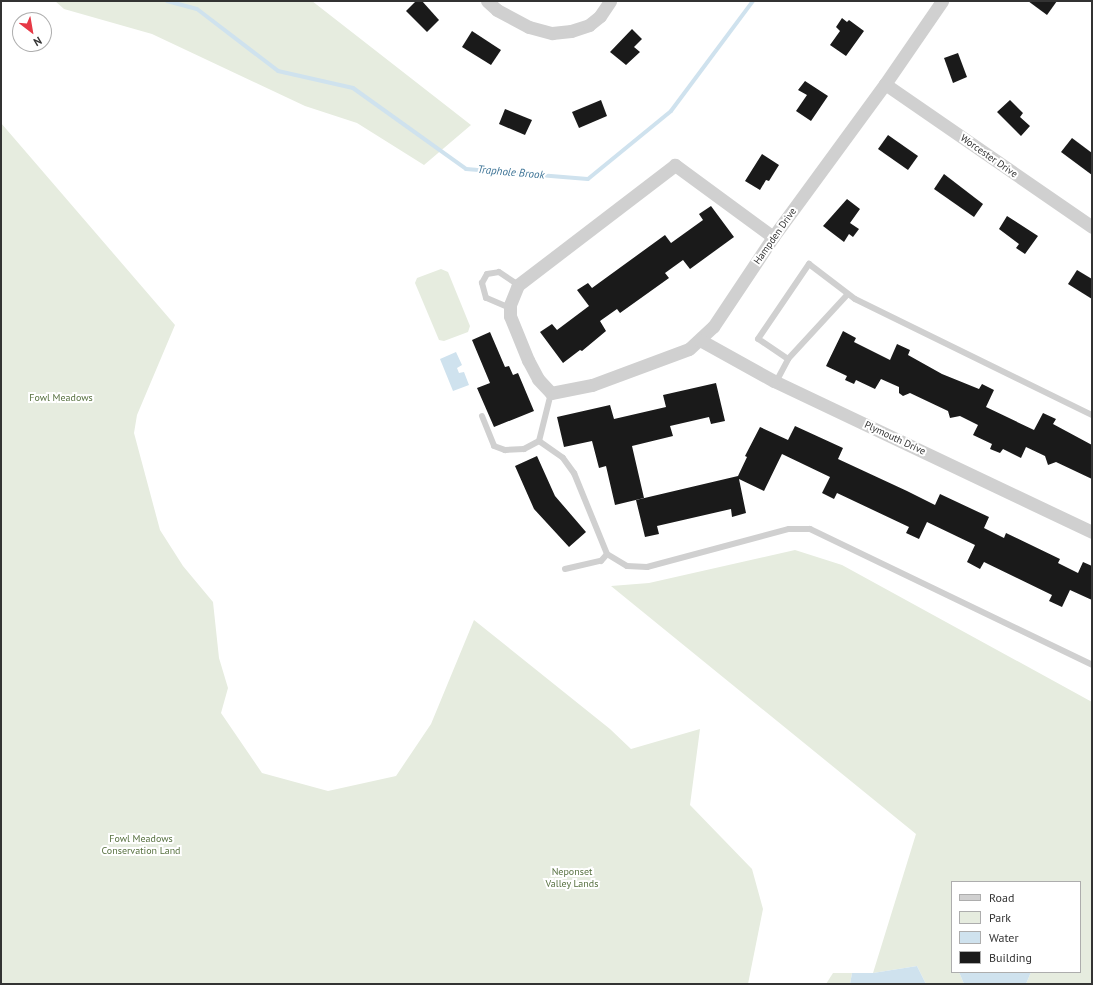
<!DOCTYPE html>
<style>
body{margin:0}
#map{position:relative;width:1093px;height:985px;overflow:hidden;background:#fff;font-family:"PT Sans",sans-serif}
div>[style]{position:absolute}
.green>*{inset:0;background:#e6ecdf}
.water>*{inset:0;background:#cfe2ee}
.stream>*{height:4px;margin:-2px;padding:0 2px;transform-origin:2px;border-radius:2px;background:#cfe2ee}
.building>*{inset:0;background:#1a1a1a}
.service>*{height:6px;margin:-3px;padding:0 3px;transform-origin:3px;border-radius:3px;background:#d0d0d0}
.minor>*{height:13px;margin:-6.5px;padding:0 6.5px;transform-origin:6.5px;border-radius:6.5px;background:#d0d0d0}
span{translate:-50% -50%;white-space:nowrap;text-align:center;line-height:1.15;-webkit-text-stroke:4px #fff;paint-order:stroke}
.street-label{font-size:10px;color:#333}
.park-label{font-size:10px;color:#56703f}
.water-label{font-size:11px;color:#3f7597;font-style:italic}
.frame{position:absolute;inset:0;border:2px solid #333;pointer-events:none}
.legend{position:absolute;left:951px;top:881px;width:130px;height:92px;box-sizing:border-box;background:#fff;border:1px solid #adadad;margin:0;padding:5px 7px;list-style:none;font-size:12px;color:#333}
.legend li{display:flex;align-items:center;gap:8px;height:20px}
.legend b{width:20px;border:1px solid #adadad}
.north{position:absolute;left:12px;top:12px;width:40px;height:40px;box-sizing:border-box;background:#fff;border:1px solid #adadad;border-radius:50%;rotate:149deg;font-size:11px;font-weight:700;line-height:16px;text-align:center;color:#333}
.north::after{content:'';display:block;margin:auto;width:14px;height:18px;background:#e63946;clip-path:polygon(50% 0,100% 100%,50% 72%,0 100%)}
</style>
<div id="map">
<div class="green">
<i style="clip-path:polygon(55px 1px,312px 1px,471px 125px,424px 165px,357px 123px,305px 106px,152px 34px,64px 9px)"></i>
<i style="clip-path:polygon(1px 123px,175px 325px,137px 415px,134px 433px,160px 530px,183px 566px,213px 602px,219px 658px,228px 688px,221px 713px,262px 773px,328px 791px,396px 776px,431px 724px,474px 620px,610px 729px,631px 749px,700px 729px,690px 805px,752px 869px,763px 909px,748px 984px,1px 984px)"></i>
<i style="clip-path:polygon(441px 269px,448px 272px,470px 326px,468px 332px,444px 341px,439px 340px,415px 283px,417px 278px)"></i>
<i style="clip-path:polygon(795px 550px,842px 565px,1092px 702px,1092px 984px,1026px 984px,1031px 972px,1080px 972px,1080px 882px,952px 882px,952px 972px,959px 972px,964px 984px,926px 984px,917px 966px,873px 973px,916px 834px,611px 586px,649px 583px)"></i>
<i style="clip-path:polygon(833px 973px,852px 973px,850px 984px,826px 984px)"></i>
</div>
<div class="water">
<i style="clip-path:polygon(456px 352px,462px 365px,457px 368px,459px 373px,464px 372px,469px 385px,453px 391px,440px 359px)"></i>
<i style="clip-path:polygon(917px 966px,926px 984px,850px 984px,852px 973px,873px 973px)"></i>
<i style="clip-path:polygon(959px 972px,1031px 972px,1026px 984px,964px 984px)"></i>
</div>
<div class="stream">
<i style="left:167px;top:1px;width:31px;rotate:15deg"></i>
<i style="left:197px;top:9px;width:102px;rotate:37.4deg"></i>
<i style="left:278px;top:71px;width:77px;rotate:12.8deg"></i>
<i style="left:353px;top:88px;width:139px;rotate:35.6deg"></i>
<i style="left:466px;top:169px;width:122px;rotate:4.7deg"></i>
<i style="left:588px;top:179px;width:107px;rotate:-39.3deg"></i>
<i style="left:671px;top:111px;width:137px;rotate:-53.3deg"></i>
</div>
<div class="building">
<i style="clip-path:polygon(416px 1px,422px 1px,439px 20px,427px 32px,406px 11px)"></i>
<i style="clip-path:polygon(1028px 1px,1057px 1px,1047px 15px)"></i>
<i style="clip-path:polygon(842px 18px,847px 22px,849px 20px,864px 31px,846px 56px,830px 45px,840px 31px,836px 27px)"></i>
<i style="clip-path:polygon(632px 29px,642px 39px,634px 47px,640px 52px,626px 65px,610px 52px)"></i>
<i style="clip-path:polygon(472px 31px,501px 50px,491px 65px,462px 47px)"></i>
<i style="clip-path:polygon(958px 53px,967px 77px,953px 83px,944px 58px)"></i>
<i style="clip-path:polygon(805px 81px,828px 96px,811px 121px,796px 111px,807px 95px,798px 90px)"></i>
<i style="clip-path:polygon(601px 100px,607px 116px,579px 128px,572px 112px)"></i>
<i style="clip-path:polygon(1010px 100px,1023px 113px,1020px 117px,1030px 126px,1021px 136px,997px 112px)"></i>
<i style="clip-path:polygon(505px 109px,532px 120px,525px 135px,499px 124px)"></i>
<i style="clip-path:polygon(888px 135px,918px 156px,908px 170px,878px 149px)"></i>
<i style="clip-path:polygon(1072px 138px,1092px 153px,1092px 175px,1061px 152px)"></i>
<i style="clip-path:polygon(762px 154px,779px 165px,769px 181px,766px 180px,760px 190px,745px 181px)"></i>
<i style="clip-path:polygon(944px 174px,983px 204px,974px 217px,934px 189px)"></i>
<i style="clip-path:polygon(847px 199px,860px 209px,850px 223px,859px 229px,853px 237px,849px 234px,844px 242px,823px 226px)"></i>
<i style="clip-path:polygon(711px 206px,734px 237px,690px 269px,683px 260px,665px 273px,669px 278px,620px 313px,617px 309px,600px 321px,606px 331px,582px 351px,580px 350px,563px 363px,540px 332px,552px 324px,557px 330px,589px 306px,577px 290px,588px 283px,592px 288px,665px 235px,671px 243px,703px 220px,699px 214px)"></i>
<i style="clip-path:polygon(1007px 216px,1038px 236px,1025px 254px,1016px 248px,1019px 244px,999px 229px)"></i>
<i style="clip-path:polygon(1077px 270px,1092px 279px,1092px 299px,1068px 284px)"></i>
<i style="clip-path:polygon(843px 331px,856px 338px,854px 342px,890px 360px,897px 344px,910px 350px,908px 355px,942px 374px,979px 389px,982px 384px,994px 390px,986px 407px,1034px 430px,1043px 413px,1056px 419px,1053px 424px,1092px 445px,1092px 479px,1056px 462px,1048px 465px,1045px 456px,1026px 447px,1021px 458px,1003px 449px,1000px 453px,990px 449px,992px 444px,973px 435px,978px 425px,960px 416px,950px 418px,948px 411px,910px 393px,903px 396px,899px 393px,899px 387px,881px 379px,875px 389px,856px 380px,854px 384px,845px 380px,847px 376px,826px 366px)"></i>
<i style="clip-path:polygon(490px 332px,505px 367px,509px 366px,513px 375px,518px 373px,534px 411px,494px 427px,477px 388px,490px 383px,472px 340px)"></i>
<i style="clip-path:polygon(716px 383px,725px 421px,711px 424px,709px 417px,670px 426px,673px 436px,632px 446px,644px 498px,615px 505px,606px 466px,599px 468px,592px 441px,564px 447px,557px 417px,610px 405px,614px 419px,666px 407px,663px 395px)"></i>
<i style="clip-path:polygon(795px 426px,843px 448px,838px 459px,907px 491px,935px 505px,940px 494px,989px 517px,984px 528px,1004px 538px,1006px 533px,1060px 559px,1058px 563px,1078px 573px,1083px 562px,1092px 566px,1092px 600px,1070px 590px,1062px 607px,1049px 601px,1052px 595px,984px 562px,980px 569px,967px 562px,975px 545px,927px 522px,919px 539px,906px 533px,909px 527px,837px 493px,834px 499px,822px 493px,830px 477px,782px 454px,764px 491px,739px 479px,746px 513px,732px 517px,731px 509px,657px 526px,659px 534px,645px 537px,636px 500px,738px 476px,747px 457px,745px 456px,760px 427px,788px 440px)"></i>
<i style="clip-path:polygon(537px 456px,555px 496px,586px 532px,569px 547px,534px 509px,515px 466px)"></i>
</div>
<div class="service">
<i style="left:510px;top:308px;width:26px;rotate:-157deg"></i>
<i style="left:486px;top:298px;width:16px;rotate:-105deg"></i>
<i style="left:482px;top:283px;width:10px;rotate:-61deg"></i>
<i style="left:487px;top:274px;width:12px;rotate:-9deg"></i>
<i style="left:499px;top:272px;width:23px;rotate:34deg"></i>
<i style="left:788px;top:359px;width:88px;rotate:-47.3deg"></i>
<i style="left:776px;top:382px;width:26px;rotate:-62deg"></i>
<i style="left:788px;top:359px;width:36px;rotate:-146deg"></i>
<i style="left:758px;top:339px;width:91px;rotate:-55.8deg"></i>
<i style="left:809px;top:264px;width:58px;rotate:37.3deg"></i>
<i style="left:855px;top:299px;width:264px;rotate:26.1deg"></i>
<i style="left:551px;top:393px;width:49px;rotate:104deg"></i>
<i style="left:539px;top:441px;width:29px;rotate:35deg"></i>
<i style="left:563px;top:458px;width:19px;rotate:54deg"></i>
<i style="left:574px;top:473px;width:87px;rotate:67.8deg"></i>
<i style="left:607px;top:554px;width:23px;rotate:31deg"></i>
<i style="left:627px;top:566px;width:20px;rotate:3deg"></i>
<i style="left:647px;top:567px;width:147px;rotate:-15deg"></i>
<i style="left:789px;top:529px;width:21px"></i>
<i style="left:810px;top:529px;width:313px;rotate:25.7deg"></i>
<i style="left:482px;top:416px;width:32px;rotate:68deg"></i>
<i style="left:494px;top:446px;width:12px;rotate:20deg"></i>
<i style="left:505px;top:450px;width:19px;rotate:-3deg"></i>
<i style="left:524px;top:449px;width:17px;rotate:-28deg"></i>
<i style="left:565px;top:569px;width:37px;rotate:-13deg"></i>
<i style="left:601px;top:561px;width:9px;rotate:-49deg"></i>
</div>
<div class="minor">
<i style="left:487px;top:1px;width:13px;rotate:42deg"></i>
<i style="left:497px;top:10px;width:36px;rotate:28deg"></i>
<i style="left:529px;top:27px;width:24px;rotate:15deg"></i>
<i style="left:552px;top:33px;width:19px;rotate:-6deg"></i>
<i style="left:571px;top:31px;width:19px;rotate:-18deg"></i>
<i style="left:589px;top:25px;width:14px;rotate:-39deg"></i>
<i style="left:600px;top:16px;width:18px;rotate:-56deg"></i>
<i style="left:885px;top:84px;width:252px;rotate:34.6deg"></i>
<i style="left:773px;top:237px;width:122px;rotate:-143.7deg"></i>
<i style="left:675px;top:165px;width:198px;rotate:142.6deg"></i>
<i style="left:518px;top:285px;width:22px;rotate:112deg"></i>
<i style="left:510px;top:305px;width:11px;rotate:90deg"></i>
<i style="left:510px;top:316px;width:48px;rotate:67.8deg"></i>
<i style="left:528px;top:360px;width:21px;rotate:62deg"></i>
<i style="left:538px;top:379px;width:19px;rotate:47deg"></i>
<i style="left:551px;top:393px;width:42px;rotate:-11deg"></i>
<i style="left:592px;top:385px;width:103px;rotate:-20.4deg"></i>
<i style="left:689px;top:349px;width:33px;rotate:-43deg"></i>
<i style="left:713px;top:327px;width:108px;rotate:-56.3deg"></i>
<i style="left:773px;top:237px;width:190px;rotate:-53.8deg"></i>
<i style="left:885px;top:84px;width:101px;rotate:-55.5deg"></i>
<i style="left:700px;top:340px;width:85px;rotate:29deg"></i>
<i style="left:774px;top:381px;width:352px;rotate:25.4deg"></i>
</div>
<div class="street-label">
<span style="left:989px;top:156px;rotate:35deg">Worcester Drive</span>
<span style="left:775px;top:236px;rotate:-55deg">Hampden Drive</span>
<span style="left:895px;top:438px;rotate:25deg">Plymouth Drive</span>
</div>
<div class="park-label">
<span style="left:61px;top:398px">Fowl Meadows</span>
<span style="left:141px;top:844px">Fowl Meadows<br>Conservation Land</span>
<span style="left:572px;top:877px">Neponset<br>Valley Lands</span>
</div>
<div class="water-label">
<span style="left:511px;top:172px;rotate:5deg">Traphole Brook</span>
</div>
<div class="frame"></div>
<ul class="legend">
<li><b style="height:5px;background:#d0d0d0"></b>Road</li>
<li><b style="height:11px;background:#e6ecdf"></b>Park</li>
<li><b style="height:11px;background:#cfe2ee"></b>Water</li>
<li><b style="height:11px;background:#1a1a1a"></b>Building</li>
</ul>
<div class="north">N</div>
</div>
